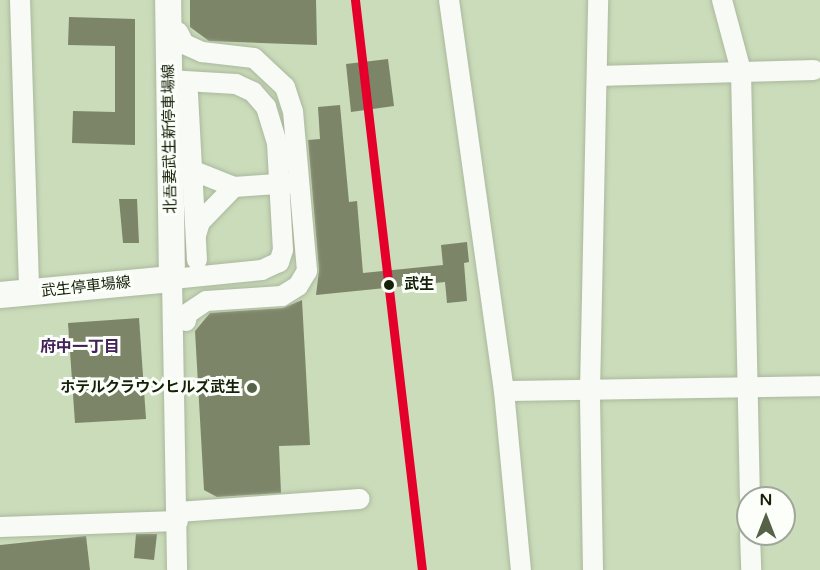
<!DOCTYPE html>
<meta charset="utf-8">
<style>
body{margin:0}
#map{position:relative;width:820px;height:570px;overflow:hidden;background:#cbdcba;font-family:"Varela Round","Noto Sans JP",sans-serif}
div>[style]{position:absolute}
.building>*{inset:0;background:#7d8569}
.roads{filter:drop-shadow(0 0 2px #abb89e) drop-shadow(0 0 2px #abb89e)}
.minor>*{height:20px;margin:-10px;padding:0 10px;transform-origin:10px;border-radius:10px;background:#f7faf5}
.major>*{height:26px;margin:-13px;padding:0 13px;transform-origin:13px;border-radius:13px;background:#f7faf5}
.rail-1>*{height:9px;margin:-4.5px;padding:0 4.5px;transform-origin:4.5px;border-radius:4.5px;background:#e4002b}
.dots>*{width:16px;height:16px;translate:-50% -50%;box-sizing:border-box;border:3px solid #fcfff9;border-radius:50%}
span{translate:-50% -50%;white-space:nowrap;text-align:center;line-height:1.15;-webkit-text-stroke:6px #fcfff9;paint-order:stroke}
.street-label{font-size:15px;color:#152009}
.stop-label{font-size:15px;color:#152009;font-weight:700}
.left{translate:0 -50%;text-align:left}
.poi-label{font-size:15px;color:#152009;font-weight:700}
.right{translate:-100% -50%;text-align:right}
.neighbourhood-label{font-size:16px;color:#432159;font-weight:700}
.north{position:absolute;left:736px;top:486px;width:60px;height:60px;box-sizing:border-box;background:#fcfff9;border:2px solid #a0a699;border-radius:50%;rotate:0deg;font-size:16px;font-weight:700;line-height:24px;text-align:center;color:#152009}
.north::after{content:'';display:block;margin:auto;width:21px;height:27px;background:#556247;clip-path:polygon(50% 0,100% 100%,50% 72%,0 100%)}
</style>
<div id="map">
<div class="building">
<i style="clip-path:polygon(190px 0,316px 0,317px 45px,209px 41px,190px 27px)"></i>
<i style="clip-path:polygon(69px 17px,135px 19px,135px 145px,72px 143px,73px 111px,115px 112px,115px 46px,68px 45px)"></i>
<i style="clip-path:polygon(388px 59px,394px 106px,351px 112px,346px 64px)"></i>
<i style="clip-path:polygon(340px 105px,349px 202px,357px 201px,363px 273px,443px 265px,441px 245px,467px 242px,469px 262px,464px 263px,467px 301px,447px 303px,445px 282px,316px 295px,319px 270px,308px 140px,320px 139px,318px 107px)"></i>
<i style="clip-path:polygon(119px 199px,137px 199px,139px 243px,123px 243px)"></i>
<i style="clip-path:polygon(302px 300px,310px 445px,279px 446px,281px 493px,217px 497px,204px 490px,195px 331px,210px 313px,283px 308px)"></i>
<i style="clip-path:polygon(139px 318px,146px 419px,75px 423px,68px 323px)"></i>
<i style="clip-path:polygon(136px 534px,157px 534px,154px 560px,134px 558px)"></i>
<i style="clip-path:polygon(86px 536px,90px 570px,0 570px,0 545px)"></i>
</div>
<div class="roads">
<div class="minor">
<i style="left:20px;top:0;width:293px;rotate:88.2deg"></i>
<i style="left:449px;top:0;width:395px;rotate:82deg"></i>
<i style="left:504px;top:391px;width:180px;rotate:84.6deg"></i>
<i style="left:722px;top:0;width:73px;rotate:75deg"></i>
<i style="left:741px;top:71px;width:427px;rotate:88.8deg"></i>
<i style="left:178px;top:32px;width:13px;rotate:63deg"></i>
<i style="left:184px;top:44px;width:20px;rotate:24deg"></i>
<i style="left:202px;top:52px;width:52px;rotate:6.6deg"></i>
<i style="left:254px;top:58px;width:42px;rotate:43.1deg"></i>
<i style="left:285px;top:87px;width:25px;rotate:72deg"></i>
<i style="left:293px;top:111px;width:161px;rotate:85deg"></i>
<i style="left:307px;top:271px;width:17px;rotate:121deg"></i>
<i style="left:298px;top:286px;width:19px;rotate:148deg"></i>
<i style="left:282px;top:296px;width:76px;rotate:176.2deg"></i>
<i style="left:206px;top:301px;width:23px;rotate:146deg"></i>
<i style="left:187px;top:314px;width:7px;rotate:98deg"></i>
<i style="left:598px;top:76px;width:216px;rotate:-1.6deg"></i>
<i style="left:168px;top:80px;width:68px;rotate:3.4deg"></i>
<i style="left:236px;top:84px;width:19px;rotate:25deg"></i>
<i style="left:253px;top:92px;width:20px;rotate:49deg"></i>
<i style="left:266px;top:107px;width:38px;rotate:73deg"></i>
<i style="left:277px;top:143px;width:107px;rotate:86.8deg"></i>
<i style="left:283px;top:250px;width:13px;rotate:108deg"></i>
<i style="left:279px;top:262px;width:19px;rotate:155deg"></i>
<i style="left:262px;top:270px;width:90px;rotate:174.3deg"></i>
<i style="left:172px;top:279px;width:291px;rotate:89deg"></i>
<i style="left:188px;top:94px;width:166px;rotate:86.9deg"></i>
<i style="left:189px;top:169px;width:48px;rotate:21.8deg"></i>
<i style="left:234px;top:187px;width:57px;rotate:-4deg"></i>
<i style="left:196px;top:235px;width:14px;rotate:-73deg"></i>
<i style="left:200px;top:222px;width:49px;rotate:-45.8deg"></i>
<i style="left:504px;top:391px;width:316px;rotate:-0.9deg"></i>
<i style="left:178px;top:512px;width:182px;rotate:-4.1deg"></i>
<i style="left:0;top:527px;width:178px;rotate:-1.9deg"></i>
<i style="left:750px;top:534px;width:36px;rotate:88deg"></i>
<i style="left:593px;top:570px;width:179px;rotate:-91deg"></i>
<i style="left:590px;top:391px;width:391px;rotate:-88.8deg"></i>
</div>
<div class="major">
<i style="left:0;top:295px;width:173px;rotate:-5.3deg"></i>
<i style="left:172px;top:279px;width:279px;rotate:-90.8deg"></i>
</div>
</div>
<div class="rail-1">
<i style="left:355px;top:0;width:574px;rotate:83.3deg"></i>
</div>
<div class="dots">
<i style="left:389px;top:285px;background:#152009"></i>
<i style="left:252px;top:388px;background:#556247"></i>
</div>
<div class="street-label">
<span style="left:170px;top:139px;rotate:-91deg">北吾妻武生新停車場線</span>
<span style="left:86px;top:287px;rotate:-6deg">武生停車場線</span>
</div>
<div class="stop-label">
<span class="left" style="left:404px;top:285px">武生</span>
</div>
<div class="poi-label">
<span class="right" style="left:240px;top:388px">ホテルクラウンヒルズ武生</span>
</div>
<div class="neighbourhood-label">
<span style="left:80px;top:347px">府中一丁目</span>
</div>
<div class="north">N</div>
</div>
